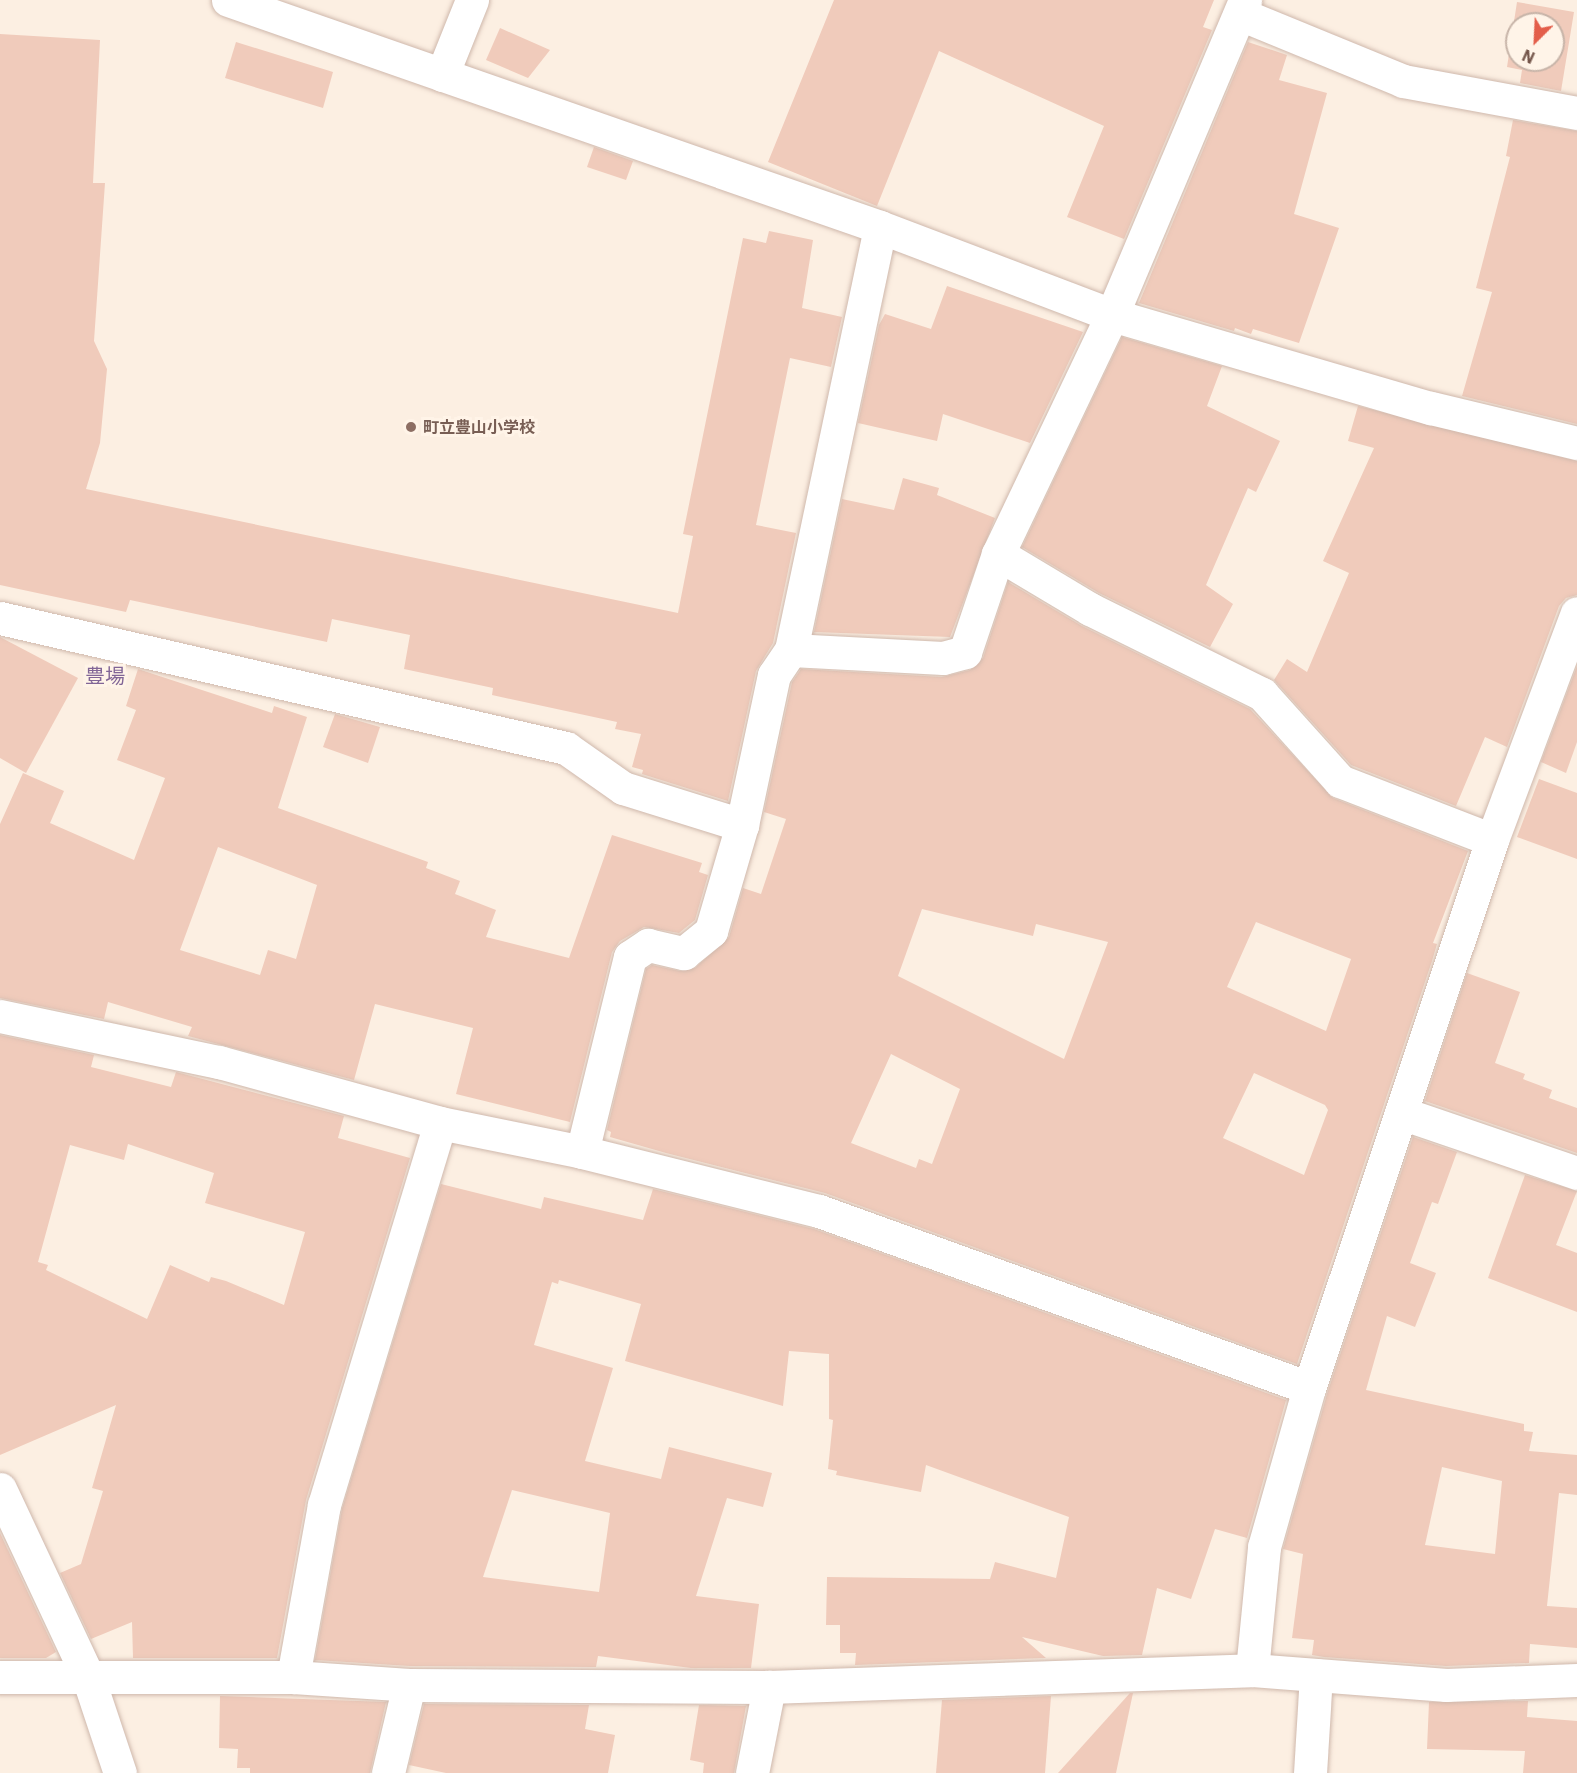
<!DOCTYPE html>
<meta charset="utf-8">
<style>
body{margin:0}
#map{position:relative;width:1577px;height:1773px;overflow:hidden;background:#fcefe2;font-family:"IBM Plex Sans","Noto Sans JP",sans-serif}
div>[style]{position:absolute}
.building>*{inset:0;background:#f0cbbb}
.roads{filter:drop-shadow(0 0 2px #cfb8ac) drop-shadow(0 0 2px #cfb8ac)}
.street>*{height:33px;margin:-16.5px;padding:0 16.5px;transform-origin:16.5px;border-radius:16.5px;background:#fff}
.secondary>*{height:33px;margin:-16.5px;padding:0 16.5px;transform-origin:16.5px;border-radius:16.5px;background:#fff}
.dots>*{width:16px;height:16px;translate:-50% -50%;box-sizing:border-box;border:3px solid #fff4e8;border-radius:50%}
span{translate:-50% -50%;white-space:nowrap;text-align:center;line-height:1.15;-webkit-text-stroke:6px #fff4e8;paint-order:stroke}
.education-label{font-size:16px;color:#785e54;font-weight:700}
.left{translate:0 -50%;text-align:left}
.quarter-label{font-size:20px;color:#816596}
.north{position:absolute;left:1505px;top:12px;width:60px;height:60px;box-sizing:border-box;background:#fff4e8;border:2px solid #c7b4a8;border-radius:50%;rotate:204deg;font-size:16px;font-weight:700;line-height:24px;text-align:center;color:#735449}
.north::after{content:'';display:block;margin:auto;width:21px;height:27px;background:#e35e4a;clip-path:polygon(50% 0,100% 100%,50% 72%,0 100%)}
</style>
<div id="map">
<div class="building">
<i style="clip-path:polygon(834px 0,1214px 0,1203px 27px,1212px 30px,1124px 239px,1067px 217px,1104px 126px,939px 51px,877px 206px,768px 162px)"></i>
<i style="clip-path:polygon(evenodd,1517px 2px,1574px 12px,1561px 91px,1520px 83px,1522px 70px,1507px 67px,1517px 2px,1517px 24px,1553px 24px,1553px 60px,1517px 60px,1517px 24px)"></i>
<i style="clip-path:polygon(500px 28px,550px 50px,528px 78px,486px 60px)"></i>
<i style="clip-path:polygon(0 34px,100px 40px,93px 183px,105px 183px,94px 341px,107px 369px,100px 443px,86px 489px,678px 613px,693px 536px,683px 534px,743px 238px,766px 243px,769px 231px,813px 240px,802px 308px,842px 317px,831px 367px,790px 358px,756px 525px,796px 533px,773px 643px,756px 671px,728px 801px,642px 774px,643px 770px,632px 767px,641px 734px,615px 729px,617px 722px,492px 695px,493px 688px,404px 669px,410px 635px,332px 619px,327px 642px,130px 600px,126px 612px,0 585px)"></i>
<i style="clip-path:polygon(236px 42px,333px 72px,323px 108px,225px 78px)"></i>
<i style="clip-path:polygon(1248px 42px,1287px 55px,1279px 80px,1327px 93px,1294px 214px,1339px 228px,1299px 343px,1253px 329px,1251px 334px,1235px 328px,1234px 331px,1139px 303px)"></i>
<i style="clip-path:polygon(1513px 120px,1577px 131px,1577px 424px,1462px 396px,1492px 292px,1476px 288px,1510px 157px,1506px 156px)"></i>
<i style="clip-path:polygon(594px 147px,633px 161px,626px 180px,587px 167px)"></i>
<i style="clip-path:polygon(947px 286px,1083px 332px,1030px 443px,943px 414px,937px 441px,858px 423px,879px 325px,885px 314px,931px 329px)"></i>
<i style="clip-path:polygon(1122px 337px,1222px 366px,1207px 406px,1280px 441px,1256px 492px,1248px 488px,1206px 585px,1233px 604px,1210px 647px,1099px 593px,1022px 547px)"></i>
<i style="clip-path:polygon(1358px 406px,1577px 461px,1577px 595px,1566px 598px,1559px 606px,1507px 747px,1485px 737px,1456px 806px,1351px 765px,1274px 680px,1287px 659px,1307px 672px,1349px 573px,1323px 561px,1374px 448px,1348px 441px)"></i>
<i style="clip-path:polygon(903px 478px,939px 488px,937px 495px,995px 518px,950px 637px,814px 632px,842px 499px,894px 510px)"></i>
<i style="clip-path:polygon(evenodd,1008px 582px,1082px 626px,1250px 709px,1333px 798px,1468px 851px,1433px 943px,1437px 944px,1432px 961px,1297px 1364px,825px 1193px,666px 1153px,610px 1137px,611px 1132px,607px 1130px,646px 969px,652px 965px,680px 971px,695px 968px,729px 937px,743px 888px,761px 894px,786px 819px,764px 812px,792px 682px,801px 669px,942px 677px,970px 670px,983px 658px,1008px 582px,922px 909px,1033px 936px,1036px 924px,1108px 942px,1064px 1059px,898px 976px,922px 909px,1008px 582px,1256px 922px,1351px 959px,1326px 1031px,1227px 987px,1256px 922px,1008px 582px,891px 1054px,960px 1089px,932px 1164px,919px 1159px,916px 1168px,851px 1143px,891px 1054px,1008px 582px,1254px 1073px,1325px 1105px,1328px 1110px,1304px 1175px,1223px 1138px,1254px 1073px)"></i>
<i style="clip-path:polygon(0 637px,78px 678px,26px 773px,0 758px)"></i>
<i style="clip-path:polygon(1577px 666px,1577px 742px,1566px 773px,1541px 762px)"></i>
<i style="clip-path:polygon(evenodd,138px 669px,272px 713px,274px 706px,307px 717px,278px 808px,428px 862px,426px 868px,460px 881px,455px 894px,496px 910px,486px 937px,569px 958px,612px 835px,702px 863px,699px 872px,708px 875px,695px 920px,679px 933px,644px 927px,620px 941px,612px 952px,570px 1122px,456px 1094px,473px 1028px,375px 1004px,354px 1080px,188px 1036px,192px 1027px,108px 1002px,104px 1019px,0 998px,0 824px,23px 773px,64px 791px,50px 823px,134px 860px,165px 778px,117px 760px,136px 710px,126px 706px,138px 669px,218px 847px,317px 885px,296px 959px,268px 950px,260px 975px,180px 950px,218px 847px)"></i>
<i style="clip-path:polygon(335px 714px,380px 727px,368px 763px,323px 747px)"></i>
<i style="clip-path:polygon(1539px 779px,1577px 793px,1577px 859px,1517px 837px)"></i>
<i style="clip-path:polygon(1467px 973px,1520px 992px,1495px 1063px,1525px 1074px,1523px 1079px,1552px 1090px,1549px 1098px,1577px 1108px,1577px 1153px,1425px 1101px)"></i>
<i style="clip-path:polygon(evenodd,0 1035px,94px 1055px,91px 1067px,171px 1087px,176px 1072px,344px 1116px,338px 1138px,410px 1158px,306px 1500px,277px 1658px,133px 1658px,132px 1622px,91px 1639px,60px 1573px,81px 1564px,103px 1491px,92px 1488px,116px 1405px,0 1455px,0 1035px,128px 1144px,214px 1173px,205px 1203px,305px 1232px,284px 1305px,226px 1281px,211px 1277px,209px 1282px,170px 1265px,147px 1319px,46px 1270px,48px 1265px,38px 1262px,70px 1145px,124px 1160px,128px 1144px)"></i>
<i style="clip-path:polygon(evenodd,1413px 1137px,1457px 1152px,1438px 1204px,1432px 1202px,1410px 1263px,1436px 1273px,1415px 1327px,1387px 1316px,1366px 1390px,1524px 1424px,1524px 1431px,1533px 1432px,1529px 1451px,1577px 1455px,1577px 1495px,1559px 1493px,1547px 1606px,1577px 1608px,1577px 1648px,1530px 1644px,1529px 1663px,1446px 1666px,1324px 1657px,1312px 1655px,1314px 1640px,1292px 1638px,1303px 1554px,1283px 1549px,1327px 1394px,1413px 1137px,1442px 1467px,1502px 1481px,1495px 1554px,1425px 1545px,1442px 1467px)"></i>
<i style="clip-path:polygon(1525px 1175px,1577px 1191px,1556px 1245px,1577px 1253px,1577px 1312px,1488px 1278px)"></i>
<i style="clip-path:polygon(evenodd,441px 1184px,541px 1209px,544px 1197px,643px 1220px,653px 1189px,814px 1229px,1286px 1400px,1247px 1538px,1215px 1529px,1191px 1599px,1157px 1588px,1142px 1655px,1103px 1656px,1022px 1637px,1046px 1658px,855px 1665px,856px 1653px,840px 1653px,840px 1625px,826px 1625px,827px 1577px,990px 1579px,995px 1562px,1056px 1578px,1069px 1517px,926px 1465px,921px 1492px,836px 1475px,837px 1471px,828px 1469px,833px 1420px,829px 1419px,829px 1354px,789px 1351px,783px 1406px,625px 1361px,641px 1304px,559px 1280px,558px 1284px,552px 1282px,534px 1345px,613px 1368px,585px 1461px,661px 1479px,669px 1447px,772px 1473px,763px 1507px,727px 1498px,696px 1596px,759px 1604px,751px 1668px,691px 1668px,598px 1656px,596px 1667px,410px 1666px,315px 1660px,342px 1509px,441px 1184px,512px 1490px,610px 1513px,599px 1592px,483px 1577px,512px 1490px)"></i>
<i style="clip-path:polygon(0 1533px,56px 1652px,46px 1658px,0 1658px)"></i>
<i style="clip-path:polygon(1130px 1693px,1133px 1693px,1116px 1773px,1058px 1773px)"></i>
<i style="clip-path:polygon(220px 1696px,386px 1702px,370px 1773px,250px 1773px,250px 1768px,237px 1768px,238px 1749px,219px 1748px)"></i>
<i style="clip-path:polygon(1051px 1696px,1045px 1773px,936px 1773px,942px 1700px)"></i>
<i style="clip-path:polygon(1528px 1701px,1527px 1717px,1577px 1721px,1577px 1773px,1523px 1773px,1525px 1751px,1427px 1749px,1429px 1702px)"></i>
<i style="clip-path:polygon(424px 1704px,589px 1705px,585px 1729px,615px 1735px,608px 1773px,446px 1773px,409px 1765px)"></i>
<i style="clip-path:polygon(699px 1705px,746px 1706px,734px 1773px,703px 1773px,704px 1763px,690px 1760px)"></i>
</div>
<div class="roads">
<div class="street">
<i style="left:228px;top:0;width:690px;rotate:19.2deg"></i>
<i style="left:880px;top:227px;width:248px;rotate:20.8deg"></i>
<i style="left:1112px;top:315px;width:332px;rotate:16.3deg"></i>
<i style="left:1431px;top:408px;width:150px;rotate:13.5deg"></i>
<i style="left:1240px;top:14px;width:176px;rotate:22.3deg"></i>
<i style="left:1403px;top:81px;width:177px;rotate:10.4deg"></i>
<i style="left:442px;top:75px;width:81px;rotate:-68.2deg"></i>
<i style="left:998px;top:554px;width:107px;rotate:30.9deg"></i>
<i style="left:1090px;top:609px;width:192px;rotate:26.3deg"></i>
<i style="left:1262px;top:694px;width:117px;rotate:48.1deg"></i>
<i style="left:1340px;top:781px;width:163px;rotate:21.2deg"></i>
<i style="left:0;top:618px;width:581px;rotate:12.94deg"></i>
<i style="left:566px;top:748px;width:70px;rotate:35.1deg"></i>
<i style="left:623px;top:788px;width:125px;rotate:17.3deg"></i>
<i style="left:791px;top:650px;width:152px;rotate:3deg"></i>
<i style="left:943px;top:658px;width:23px;rotate:-15deg"></i>
<i style="left:965px;top:652px;width:103px;rotate:-71.4deg"></i>
<i style="left:998px;top:554px;width:265px;rotate:-64.5deg"></i>
<i style="left:1112px;top:315px;width:342px;rotate:-67.1deg"></i>
<i style="left:0;top:1016px;width:224px;rotate:11.9deg"></i>
<i style="left:219px;top:1062px;width:229px;rotate:15.4deg"></i>
<i style="left:440px;top:1123px;width:145px;rotate:11.5deg"></i>
<i style="left:582px;top:1152px;width:244px;rotate:14deg"></i>
<i style="left:819px;top:1211px;width:521px;rotate:19.86deg"></i>
<i style="left:1401px;top:1113px;width:186px;rotate:18.8deg"></i>
<i style="left:582px;top:1152px;width:201px;rotate:-76.2deg"></i>
<i style="left:630px;top:957px;width:22px;rotate:-34deg"></i>
<i style="left:648px;top:945px;width:37px;rotate:13deg"></i>
<i style="left:684px;top:953px;width:35px;rotate:-39deg"></i>
<i style="left:711px;top:931px;width:110px;rotate:-73.7deg"></i>
<i style="left:742px;top:825px;width:153px;rotate:-78deg"></i>
<i style="left:774px;top:675px;width:30px;rotate:-56deg"></i>
<i style="left:791px;top:650px;width:432px;rotate:-78.1deg"></i>
<i style="left:1252px;top:1670px;width:124px;rotate:-84.4deg"></i>
<i style="left:1264px;top:1547px;width:165px;rotate:-74.2deg"></i>
<i style="left:1309px;top:1388px;width:578px;rotate:-71.53deg"></i>
<i style="left:1492px;top:840px;width:242px;rotate:-69.5deg"></i>
<i style="left:0;top:1677px;width:293px"></i>
<i style="left:293px;top:1677px;width:116px;rotate:3.9deg"></i>
<i style="left:409px;top:1685px;width:360px;rotate:0.3deg"></i>
<i style="left:769px;top:1687px;width:483px;rotate:-2deg"></i>
<i style="left:1252px;top:1670px;width:195px;rotate:4.4deg"></i>
<i style="left:1446px;top:1685px;width:131px;rotate:-2.2deg"></i>
<i style="left:293px;top:1677px;width:175px;rotate:-79.8deg"></i>
<i style="left:324px;top:1505px;width:399px;rotate:-73.1deg"></i>
<i style="left:388px;top:1773px;width:90px;rotate:-76.6deg"></i>
<i style="left:752px;top:1773px;width:88px;rotate:-78.8deg"></i>
<i style="left:1310px;top:1773px;width:98px;rotate:-86.5deg"></i>
</div>
<div class="secondary">
<i style="left:0;top:1489px;width:208px;rotate:64.9deg"></i>
<i style="left:88px;top:1677px;width:101px;rotate:71.6deg"></i>
</div>
</div>
<div class="dots">
<i style="left:411px;top:427px;background:#8d6e63"></i>
</div>
<div class="education-label">
<span class="left" style="left:423px;top:427px">町立豊山小学校</span>
</div>
<div class="quarter-label">
<span style="left:105px;top:675px">豊場</span>
</div>
<div class="north">N</div>
</div>
